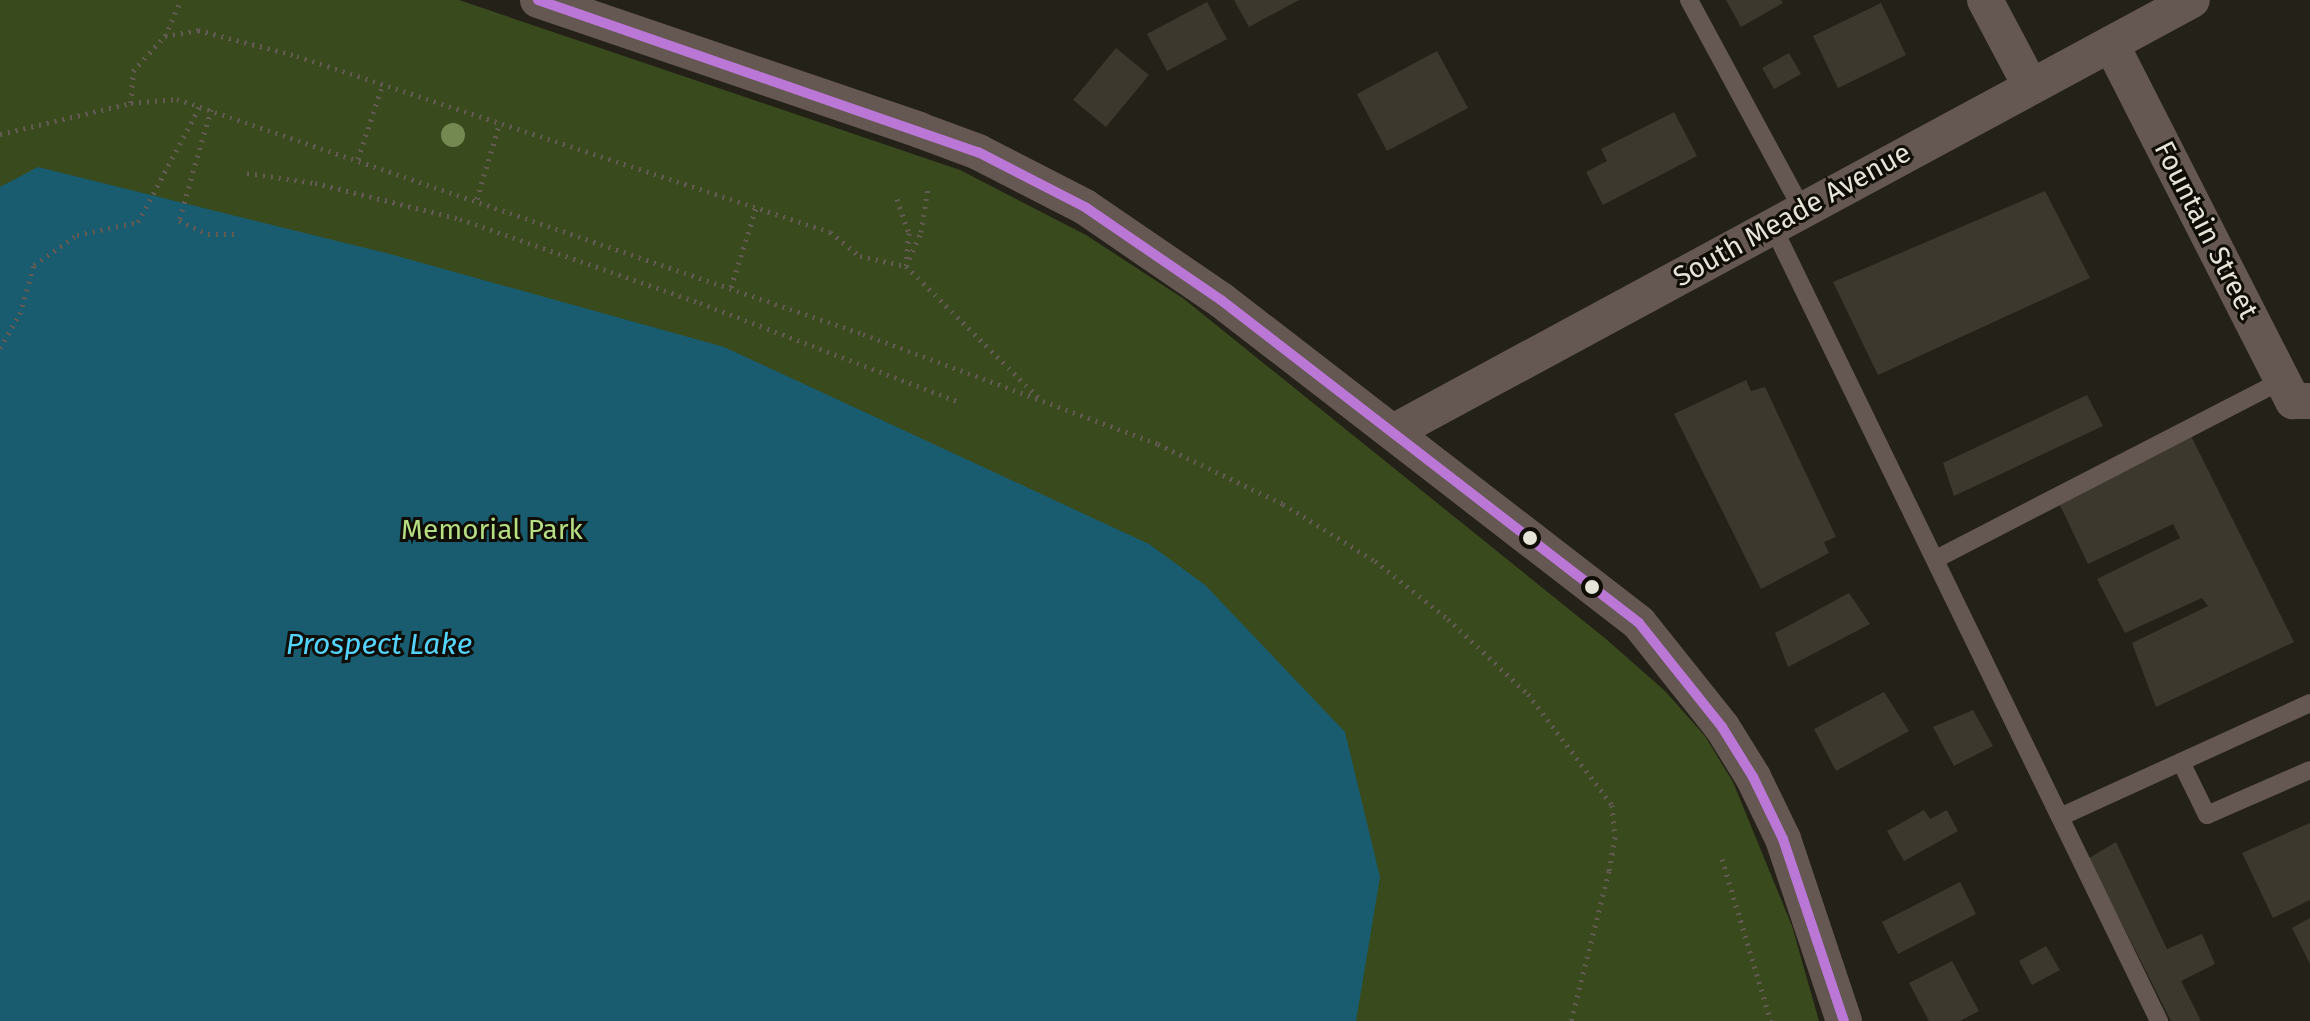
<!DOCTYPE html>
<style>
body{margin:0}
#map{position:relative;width:2310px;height:1021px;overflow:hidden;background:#242118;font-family:"Fira Sans",sans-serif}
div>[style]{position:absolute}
.green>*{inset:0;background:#394a1d}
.water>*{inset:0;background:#1a5c6f}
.building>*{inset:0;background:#3c382d}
.path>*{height:5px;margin-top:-2.5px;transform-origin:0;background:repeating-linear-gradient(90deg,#635a54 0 2px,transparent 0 8px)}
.service>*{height:18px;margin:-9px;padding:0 9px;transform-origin:9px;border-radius:9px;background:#655752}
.minor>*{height:36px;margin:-18px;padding:0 18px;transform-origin:18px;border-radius:18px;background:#655752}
.bus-1>*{height:10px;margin:-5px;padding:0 5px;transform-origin:5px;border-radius:5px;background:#ba77d6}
.trees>*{width:24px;height:24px;margin:-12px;border-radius:50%;background:#748952}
.dots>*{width:22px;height:22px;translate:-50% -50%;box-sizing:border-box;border:4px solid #0f0d06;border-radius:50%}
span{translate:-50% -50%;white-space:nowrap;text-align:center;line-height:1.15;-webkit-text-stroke:6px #0f0d06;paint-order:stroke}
.street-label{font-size:28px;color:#e6e3d8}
.park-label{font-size:28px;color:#b6de82}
.water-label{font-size:30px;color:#53d4ff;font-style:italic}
</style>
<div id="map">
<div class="green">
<i style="clip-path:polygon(0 0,459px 0,960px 170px,1086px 235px,1184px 299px,1606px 639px,1665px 691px,1705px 736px,1733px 782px,1792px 926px,1819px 1021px,0 1021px)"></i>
</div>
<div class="water">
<i style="clip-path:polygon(38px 167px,390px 254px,724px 347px,1149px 544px,1205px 585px,1345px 732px,1380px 877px,1356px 1021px,0 1021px,0 187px)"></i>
</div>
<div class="building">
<i style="clip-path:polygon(1234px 0,1299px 0,1249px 27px)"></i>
<i style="clip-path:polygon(1726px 0,1781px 0,1783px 3px,1741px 27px)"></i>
<i style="clip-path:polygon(1207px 2px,1227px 39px,1167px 71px,1147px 34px)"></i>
<i style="clip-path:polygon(1881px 3px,1906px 55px,1838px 88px,1813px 36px)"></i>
<i style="clip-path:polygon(1116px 48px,1149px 75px,1106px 127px,1073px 100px)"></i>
<i style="clip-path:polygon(1437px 51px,1468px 108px,1387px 151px,1357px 94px)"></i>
<i style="clip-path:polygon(1789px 53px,1801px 74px,1774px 89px,1762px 68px)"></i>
<i style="clip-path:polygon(1674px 112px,1697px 156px,1603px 205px,1586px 172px,1607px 161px,1601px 149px)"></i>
<i style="clip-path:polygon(2045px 191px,2090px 278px,1878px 375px,1833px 282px)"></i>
<i style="clip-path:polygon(1746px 380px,1751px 391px,1765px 387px,1836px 537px,1824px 542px,1829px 553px,1761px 589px,1674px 414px)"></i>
<i style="clip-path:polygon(2087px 395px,2103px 426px,1954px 496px,1943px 463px)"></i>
<i style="clip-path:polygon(2191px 436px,2294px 642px,2156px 707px,2132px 643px,2208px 606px,2202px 598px,2125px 633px,2097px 579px,2180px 538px,2173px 524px,2088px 564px,2057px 499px)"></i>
<i style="clip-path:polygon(1849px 593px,1870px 624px,1788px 667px,1775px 633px)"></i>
<i style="clip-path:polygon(1884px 692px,1909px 731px,1836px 771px,1814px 729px)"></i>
<i style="clip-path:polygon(1973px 710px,1993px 746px,1954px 766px,1933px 727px)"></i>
<i style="clip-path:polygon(1924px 810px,1930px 819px,1947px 810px,1958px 831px,1904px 861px,1887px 831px)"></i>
<i style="clip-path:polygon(2310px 823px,2310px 900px,2273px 918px,2242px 853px)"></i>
<i style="clip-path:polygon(2116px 842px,2167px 949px,2202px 934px,2215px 964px,2181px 981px,2201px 1021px,2171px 1021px,2089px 858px)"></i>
<i style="clip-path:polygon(1960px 882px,1976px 914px,1898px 954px,1882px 922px)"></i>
<i style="clip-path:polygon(2310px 918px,2310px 964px,2292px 928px)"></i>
<i style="clip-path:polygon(2046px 946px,2060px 970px,2032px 985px,2019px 961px)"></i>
<i style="clip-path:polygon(1952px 961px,1979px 1011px,1960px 1021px,1929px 1021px,1909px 983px)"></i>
</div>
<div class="path">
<i style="left:165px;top:36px;width:34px;rotate:-10deg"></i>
<i style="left:198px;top:30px;width:102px;rotate:14.7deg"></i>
<i style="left:297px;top:56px;width:561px;rotate:18.27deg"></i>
<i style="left:830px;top:232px;width:38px;rotate:39deg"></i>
<i style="left:860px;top:256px;width:47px;rotate:12.3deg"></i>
<i style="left:906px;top:266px;width:187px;rotate:44.8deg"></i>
<i style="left:131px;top:103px;width:32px;rotate:-86deg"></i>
<i style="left:133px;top:71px;width:47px;rotate:-47.6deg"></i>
<i style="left:165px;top:36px;width:39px;rotate:-66deg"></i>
<i style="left:211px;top:109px;width:116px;rotate:105.9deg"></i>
<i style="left:179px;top:221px;width:32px;rotate:24deg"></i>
<i style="left:208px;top:234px;width:29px"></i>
<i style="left:0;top:134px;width:135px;rotate:-13.3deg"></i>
<i style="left:131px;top:103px;width:46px;rotate:-5deg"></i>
<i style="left:177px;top:99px;width:725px;rotate:18.91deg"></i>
<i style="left:863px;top:334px;width:315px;rotate:20.4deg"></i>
<i style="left:1158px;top:444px;width:139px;rotate:25.6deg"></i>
<i style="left:1283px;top:504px;width:108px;rotate:31.8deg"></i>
<i style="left:1375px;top:561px;width:93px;rotate:38.5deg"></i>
<i style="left:1448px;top:619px;width:110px;rotate:43.2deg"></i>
<i style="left:1528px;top:694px;width:139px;rotate:52.9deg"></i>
<i style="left:1612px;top:805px;width:32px;rotate:85deg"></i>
<i style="left:1615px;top:837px;width:35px;rotate:100deg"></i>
<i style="left:1609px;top:871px;width:155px;rotate:104.2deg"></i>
<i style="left:358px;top:159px;width:80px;rotate:-71.8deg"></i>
<i style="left:247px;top:173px;width:69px;rotate:8.4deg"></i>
<i style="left:315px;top:183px;width:149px;rotate:13.9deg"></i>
<i style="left:460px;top:219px;width:254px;rotate:19.3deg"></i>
<i style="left:700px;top:303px;width:280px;rotate:20.9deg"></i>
<i style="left:477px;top:199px;width:80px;rotate:-73.4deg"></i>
<i style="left:897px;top:199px;width:36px;rotate:71deg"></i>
<i style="left:909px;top:233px;width:28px;rotate:96deg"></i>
<i style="left:906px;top:266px;width:37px;rotate:-66deg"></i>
<i style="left:921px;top:232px;width:45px;rotate:-81deg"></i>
<i style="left:731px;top:287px;width:83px;rotate:-72.4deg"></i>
<i style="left:0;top:348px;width:39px;rotate:-60deg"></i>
<i style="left:20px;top:314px;width:51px;rotate:-74.1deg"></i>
<i style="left:34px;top:265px;width:52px;rotate:-34.9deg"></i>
<i style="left:77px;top:235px;width:62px;rotate:-12deg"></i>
<i style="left:138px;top:222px;width:132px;rotate:-61.9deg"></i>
<i style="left:1722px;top:859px;width:169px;rotate:73.2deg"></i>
</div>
<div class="service">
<i style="left:1689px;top:0;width:238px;rotate:61.6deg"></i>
<i style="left:1773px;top:227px;width:883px;rotate:64.07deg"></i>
<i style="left:1936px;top:559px;width:390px;rotate:-27.3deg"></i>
<i style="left:2181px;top:762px;width:59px;rotate:63.9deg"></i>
<i style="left:2207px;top:815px;width:112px;rotate:-23.6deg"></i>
<i style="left:2060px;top:817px;width:275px;rotate:-24.5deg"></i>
</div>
<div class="minor">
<i style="left:538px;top:0;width:403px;rotate:18.8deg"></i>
<i style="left:919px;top:130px;width:63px;rotate:20.4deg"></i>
<i style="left:978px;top:152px;width:120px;rotate:27.2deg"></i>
<i style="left:1085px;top:207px;width:165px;rotate:34.4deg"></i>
<i style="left:1221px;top:300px;width:528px;rotate:37.69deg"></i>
<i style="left:1639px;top:623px;width:133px;rotate:51.4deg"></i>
<i style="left:1722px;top:727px;width:59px;rotate:58.2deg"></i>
<i style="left:1753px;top:777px;width:69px;rotate:64.2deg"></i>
<i style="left:1783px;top:839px;width:192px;rotate:71.5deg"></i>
<i style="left:1985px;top:0;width:96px;rotate:62.1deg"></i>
<i style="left:2111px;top:44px;width:401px;rotate:63deg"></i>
<i style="left:2293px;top:401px;width:17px"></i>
<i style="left:1393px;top:432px;width:908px;rotate:-28.4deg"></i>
</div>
<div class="bus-1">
<i style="left:538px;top:0;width:466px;rotate:19.1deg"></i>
<i style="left:978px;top:152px;width:120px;rotate:27.2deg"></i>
<i style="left:1085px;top:207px;width:165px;rotate:34.4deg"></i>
<i style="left:1221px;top:300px;width:528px;rotate:37.69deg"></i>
<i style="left:1639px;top:623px;width:133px;rotate:51.4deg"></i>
<i style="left:1722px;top:727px;width:59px;rotate:58.2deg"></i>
<i style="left:1753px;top:777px;width:69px;rotate:64.2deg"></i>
<i style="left:1783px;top:839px;width:192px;rotate:71.5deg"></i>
</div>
<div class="trees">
<i style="left:453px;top:135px"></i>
</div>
<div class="dots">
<i style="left:1530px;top:538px;background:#e6e3d8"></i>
<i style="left:1592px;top:587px;background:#e6e3d8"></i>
</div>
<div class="street-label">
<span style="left:1792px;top:215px;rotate:-29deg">South Meade Avenue</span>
<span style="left:2206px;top:230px;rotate:63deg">Fountain Street</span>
</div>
<div class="park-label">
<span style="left:492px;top:530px">Memorial Park</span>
</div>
<div class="water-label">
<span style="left:379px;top:644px">Prospect Lake</span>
</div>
</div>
